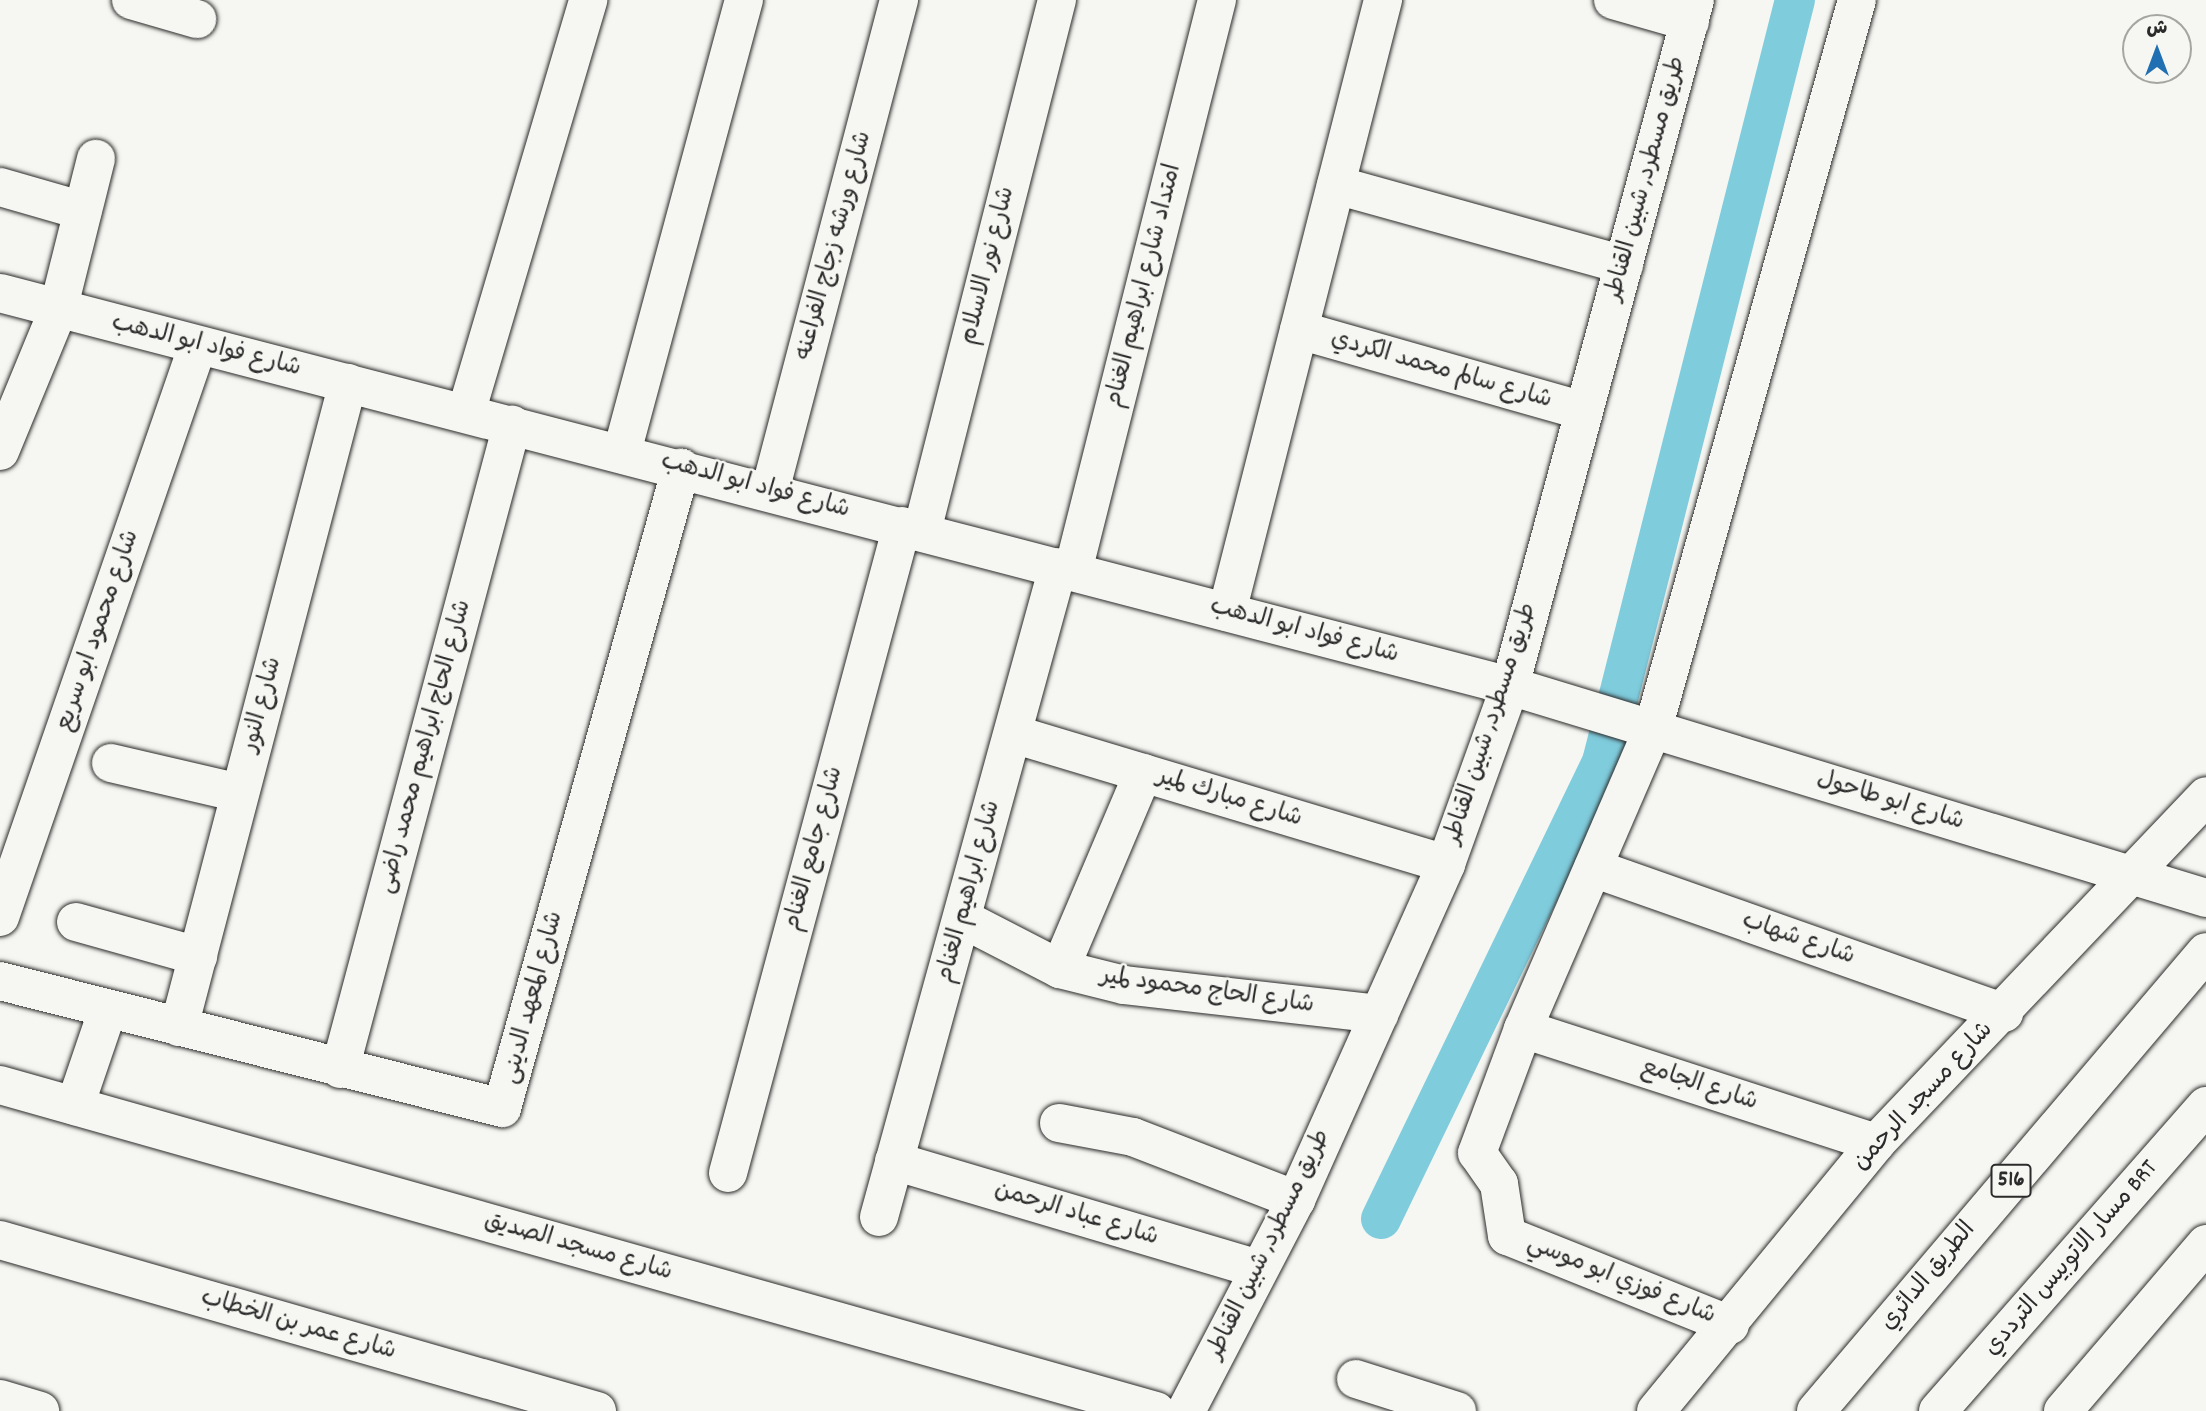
<!DOCTYPE html>
<meta charset="utf-8">
<style>
body{margin:0}
#map{position:relative;width:2206px;height:1411px;overflow:hidden;background:#f6f6f2;font-family:Dekko,"Playpen Sans Arabic",sans-serif}
div>[style]{position:absolute}
.canal>*{height:40px;margin:-20px;padding:0 20px;transform-origin:20px;border-radius:20px;background:#7fccdd}
.roads{filter:drop-shadow(0 0 2px #2b2b2b) drop-shadow(0 0 2px #2b2b2b)}
.minor>*{height:38px;margin:-19px;padding:0 19px;transform-origin:19px;border-radius:19px;background:#f6f6f2}
.highway>*{height:38px;margin:-19px;padding:0 19px;transform-origin:19px;border-radius:19px;background:#f6f6f2}
span{translate:-50% -50%;white-space:nowrap;text-align:center;line-height:1.15;-webkit-text-stroke:5px #f6f6f2;paint-order:stroke}
.shield-label span{padding:2px 5px;background:#f6f6f2;border:2px solid;border-radius:5px;-webkit-text-stroke-width:0}
.shield-label{font-size:23px;color:#2b2b2b;font-weight:700}
.street-label{font-size:24px;color:#2b2b2b}
.north{position:absolute;left:2122px;top:14px;width:70px;height:70px;box-sizing:border-box;background:#f6f6f2;border:2px solid #a5a5a2;border-radius:50%;rotate:0deg;font-size:19px;font-weight:700;line-height:28px;text-align:center;color:#2b2b2b}
.north::after{content:'';display:block;margin:auto;width:24px;height:32px;background:#1f6fb2;clip-path:polygon(50% 0,100% 100%,50% 72%,0 100%)}
</style>
<div id="map">
<div class="canal">
<i style="left:1381px;top:1219px;width:508px;rotate:-64.19deg"></i>
<i style="left:1602px;top:762px;width:786px;rotate:-75.79deg"></i>
</div>
<div class="roads">
<div class="minor">
<i style="left:131px;top:0;width:69px;rotate:16.1deg"></i>
<i style="left:1613px;top:0;width:80px;rotate:15.9deg"></i>
<i style="left:1336px;top:185px;width:299px;rotate:15.5deg"></i>
<i style="left:0;top:187px;width:86px;rotate:16.1deg"></i>
<i style="left:0;top:293px;width:1560px;rotate:14.59deg"></i>
<i style="left:1510px;top:686px;width:728px;rotate:16.94deg"></i>
<i style="left:1299px;top:330px;width:296px;rotate:15.9deg"></i>
<i style="left:466px;top:413px;width:431px;rotate:-73.5deg"></i>
<i style="left:0;top:451px;width:152px;rotate:-67.6deg"></i>
<i style="left:58px;top:310px;width:156px;rotate:-75.9deg"></i>
<i style="left:622px;top:452px;width:468px;rotate:-74.9deg"></i>
<i style="left:770px;top:491px;width:508px;rotate:-75.28deg"></i>
<i style="left:922px;top:531px;width:548px;rotate:-75.74deg"></i>
<i style="left:1073px;top:571px;width:589px;rotate:-75.85deg"></i>
<i style="left:1227px;top:612px;width:632px;rotate:-75.7deg"></i>
<i style="left:1013px;top:734px;width:452px;rotate:16.7deg"></i>
<i style="left:111px;top:763px;width:132px;rotate:13.1deg"></i>
<i style="left:1593px;top:868px;width:436px;rotate:19.4deg"></i>
<i style="left:0;top:917px;width:605px;rotate:-70.91deg"></i>
<i style="left:963px;top:919px;width:109px;rotate:27.3deg"></i>
<i style="left:1060px;top:969px;width:66px;rotate:14deg"></i>
<i style="left:1124px;top:985px;width:257px;rotate:6.5deg"></i>
<i style="left:76px;top:922px;width:127px;rotate:15.6deg"></i>
<i style="left:1060px;top:969px;width:213px;rotate:-67deg"></i>
<i style="left:0;top:981px;width:518px;rotate:14.2deg"></i>
<i style="left:502px;top:1108px;width:665px;rotate:-74.37deg"></i>
<i style="left:179px;top:1027px;width:666px;rotate:-75.3deg"></i>
<i style="left:1523px;top:1029px;width:371px;rotate:17.9deg"></i>
<i style="left:340px;top:1069px;width:667px;rotate:-75.05deg"></i>
<i style="left:0;top:1085px;width:1201px;rotate:15.75deg"></i>
<i style="left:75px;top:1106px;width:102px;rotate:-71.2deg"></i>
<i style="left:1059px;top:1123px;width:75px;rotate:10.7deg"></i>
<i style="left:1133px;top:1137px;width:175px;rotate:21.1deg"></i>
<i style="left:894px;top:1161px;width:380px;rotate:16.5deg"></i>
<i style="left:728px;top:1173px;width:670px;rotate:-74.95deg"></i>
<i style="left:879px;top:1217px;width:674px;rotate:-74.6deg"></i>
<i style="left:0;top:1240px;width:621px;rotate:15.98deg"></i>
<i style="left:1730px;top:1325px;width:240px;rotate:-158.2deg"></i>
<i style="left:1507px;top:1236px;width:53px;rotate:-98.7deg"></i>
<i style="left:1499px;top:1184px;width:38px;rotate:-125deg"></i>
<i style="left:1477px;top:1153px;width:132px;rotate:-69.6deg"></i>
<i style="left:1523px;top:1029px;width:327px;rotate:-66.6deg"></i>
<i style="left:1653px;top:729px;width:757px;rotate:-74.37deg"></i>
<i style="left:1356px;top:1379px;width:106px;rotate:17.6deg"></i>
<i style="left:0;top:1399px;width:42px;rotate:16.7deg"></i>
<i style="left:1186px;top:1411px;width:238px;rotate:-62.5deg"></i>
<i style="left:1296px;top:1200px;width:368px;rotate:-65.9deg"></i>
<i style="left:1446px;top:864px;width:189px;rotate:-70.2deg"></i>
<i style="left:1510px;top:686px;width:711px;rotate:-74.91deg"></i>
<i style="left:1656px;top:1411px;width:347px;rotate:-50.6deg"></i>
<i style="left:1876px;top:1143px;width:479px;rotate:-46.4deg"></i>
<i style="left:1938px;top:1411px;width:406px;rotate:-48.7deg"></i>
</div>
<div class="highway">
<i style="left:1816px;top:1411px;width:602px;rotate:-49.65deg"></i>
<i style="left:2063px;top:1411px;width:220px;rotate:-49.4deg"></i>
</div>
</div>
<div class="shield-label">
<span style="left:2011px;top:1181px">516</span>
</div>
<div class="street-label">
<span style="left:1647px;top:179px;rotate:-75deg">طريق مسطرد, شبين القناطر</span>
<span style="left:835px;top:246px;rotate:-75deg">شارع ورشه زجاج الفراعنه</span>
<span style="left:989px;top:266px;rotate:-76deg">شارع نور الاسلام</span>
<span style="left:1145px;top:286px;rotate:-76deg">امتداد شارع ابراهيم الغنام</span>
<span style="left:206px;top:347px;rotate:14deg">شارع فواد ابو الدهب</span>
<span style="left:1441px;top:371px;rotate:16deg">شارع سالم محمد الكردي</span>
<span style="left:755px;top:487px;rotate:15deg">شارع فواد ابو الدهب</span>
<span style="left:99px;top:631px;rotate:-71deg">شارع محمود ابو سريع</span>
<span style="left:1304px;top:632px;rotate:15deg">شارع فواد ابو الدهب</span>
<span style="left:263px;top:705px;rotate:-75deg">شارع النور</span>
<span style="left:1492px;top:724px;rotate:-72deg">طريق مسطرد, شبين القناطر</span>
<span style="left:426px;top:747px;rotate:-75deg">شارع الحاج ابراهيم محمد راضى</span>
<span style="left:1229px;top:799px;rotate:17deg">شارع مبارك لمير</span>
<span style="left:1890px;top:802px;rotate:17deg">شارع ابو طاحول</span>
<span style="left:815px;top:849px;rotate:-75deg">شارع جامع الغنام</span>
<span style="left:970px;top:892px;rotate:-75deg">شارع ابراهيم الغنام</span>
<span style="left:1798px;top:940px;rotate:19deg">شارع شهاب</span>
<span style="left:1207px;top:992px;rotate:8deg">شارع الحاج محمود لمير</span>
<span style="left:534px;top:998px;rotate:-75deg">شارع المعهد الدينى</span>
<span style="left:1699px;top:1086px;rotate:18deg">شارع الجامع</span>
<span style="left:1924px;top:1097px;rotate:-47deg">شارع مسجد الرحمن</span>
<span style="left:1076px;top:1215px;rotate:17deg">شارع عباد الرحمن</span>
<span style="left:1270px;top:1245px;rotate:-64deg">طريق مسطرد, شبين القناطر</span>
<span style="left:578px;top:1248px;rotate:16deg">شارع مسجد الصديق</span>
<span style="left:2072px;top:1259px;rotate:-49deg">مسار الاتوبيس الترددي BRT</span>
<span style="left:1929px;top:1277px;rotate:-50deg">الطريق الدائري</span>
<span style="left:1621px;top:1281px;rotate:22deg">شارع فوزي ابو موسي</span>
<span style="left:298px;top:1326px;rotate:16deg">شارع عمر بن الخطاب</span>
</div>
<div class="north">ش</div>
</div>
